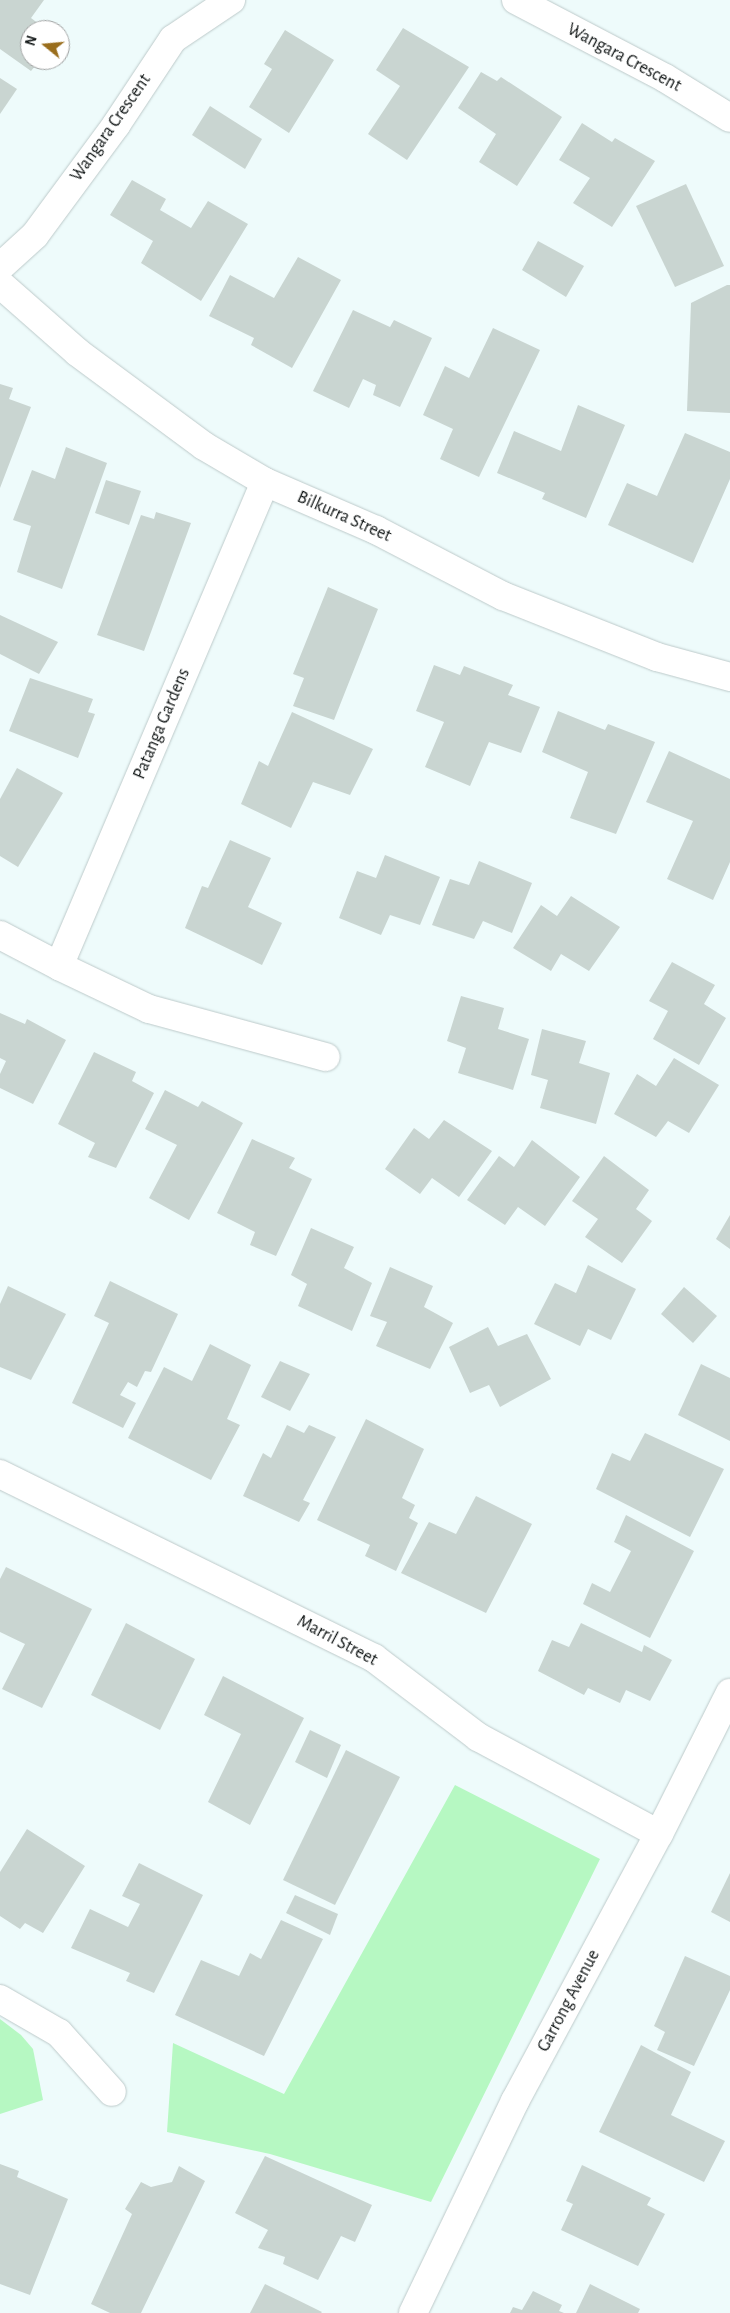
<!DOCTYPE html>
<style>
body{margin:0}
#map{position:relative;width:730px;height:2313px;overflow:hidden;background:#eefbfb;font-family:"Alegreya Sans",sans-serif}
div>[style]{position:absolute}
.green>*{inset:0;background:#b6f8c2}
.building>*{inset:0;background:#c9d5d1}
.roads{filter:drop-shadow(0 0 1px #bdcaca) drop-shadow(0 0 1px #bdcaca)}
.minor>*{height:28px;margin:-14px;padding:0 14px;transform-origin:14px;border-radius:14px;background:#fff}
span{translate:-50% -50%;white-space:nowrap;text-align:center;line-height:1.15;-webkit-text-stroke:4px #fff;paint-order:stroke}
.street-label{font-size:18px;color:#0f1414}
.north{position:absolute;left:20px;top:20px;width:50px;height:50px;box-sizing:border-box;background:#fff;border:1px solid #9fa1a1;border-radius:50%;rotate:287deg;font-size:14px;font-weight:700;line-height:20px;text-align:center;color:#0f1414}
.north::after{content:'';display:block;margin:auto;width:18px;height:22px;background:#9a6e1d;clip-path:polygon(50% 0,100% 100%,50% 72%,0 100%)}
</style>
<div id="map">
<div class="green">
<i style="clip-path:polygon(455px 1785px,600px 1859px,431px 2202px,270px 2154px,167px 2132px,173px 2043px,284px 2094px)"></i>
<i style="clip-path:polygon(0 2019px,21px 2035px,33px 2049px,43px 2100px,0 2114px)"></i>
</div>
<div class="building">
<i style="clip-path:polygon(0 0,44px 0,31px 18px,47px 30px,30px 30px,30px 60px,40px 60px,31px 71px,0 49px)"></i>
<i style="clip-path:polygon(403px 28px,469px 67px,407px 160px,368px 134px,400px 86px,376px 70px)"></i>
<i style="clip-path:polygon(285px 30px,334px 60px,289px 133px,249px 107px,272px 69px,264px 64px)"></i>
<i style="clip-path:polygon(481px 72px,497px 81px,501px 77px,562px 117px,517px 186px,479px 162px,496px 134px,458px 108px)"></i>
<i style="clip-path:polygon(0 78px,17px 89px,0 114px)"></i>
<i style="clip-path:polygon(210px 106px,262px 139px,245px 169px,192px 135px)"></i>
<i style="clip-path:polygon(582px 123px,612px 142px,615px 138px,655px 161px,612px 227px,573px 203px,590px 178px,559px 160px)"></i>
<i style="clip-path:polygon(132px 180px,166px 199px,160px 210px,191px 228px,208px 201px,248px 224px,201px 301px,141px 263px,153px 241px,110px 215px)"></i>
<i style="clip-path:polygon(686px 184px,724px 266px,675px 287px,636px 206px)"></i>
<i style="clip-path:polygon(538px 241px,584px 266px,566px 297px,522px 270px)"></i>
<i style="clip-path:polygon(298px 257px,341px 280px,292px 368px,251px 345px,254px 338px,209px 316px,230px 275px,274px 298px)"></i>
<i style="clip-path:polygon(727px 285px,730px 285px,730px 413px,687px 411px,691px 303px)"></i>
<i style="clip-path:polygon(353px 310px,390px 327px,394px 320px,432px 338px,400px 407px,373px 395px,376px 385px,363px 379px,349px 408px,313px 391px)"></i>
<i style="clip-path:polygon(493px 328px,540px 350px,479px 477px,440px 459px,453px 429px,423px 415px,445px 366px,469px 378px)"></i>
<i style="clip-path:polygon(0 384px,13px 388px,9px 399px,31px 407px,0 488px)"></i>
<i style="clip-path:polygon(578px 405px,625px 425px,586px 518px,542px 499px,545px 493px,497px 473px,514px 431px,561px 451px)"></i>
<i style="clip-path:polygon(685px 433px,730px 452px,730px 479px,693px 563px,608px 525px,627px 483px,657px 496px)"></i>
<i style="clip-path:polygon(66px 447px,107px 463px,62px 589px,17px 572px,31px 526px,13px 520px,32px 470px,55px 479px)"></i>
<i style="clip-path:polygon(106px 480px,141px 491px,129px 525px,95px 513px)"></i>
<i style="clip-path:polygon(156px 512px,191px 523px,144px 651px,97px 635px,141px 515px,154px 519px)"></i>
<i style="clip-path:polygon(328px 587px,378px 609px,334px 720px,293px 706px,304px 678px,293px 674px)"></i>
<i style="clip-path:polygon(0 615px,58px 642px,39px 674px,0 654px)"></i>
<i style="clip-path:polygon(434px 665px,460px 675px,464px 666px,513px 685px,508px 695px,540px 707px,521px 753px,489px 742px,470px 786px,425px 767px,444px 722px,416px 711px)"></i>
<i style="clip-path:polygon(30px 678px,93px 699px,88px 712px,95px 714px,78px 758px,9px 731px)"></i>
<i style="clip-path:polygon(558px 711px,605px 730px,608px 724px,655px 742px,616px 834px,570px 818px,588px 772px,542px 752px)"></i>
<i style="clip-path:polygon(292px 712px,373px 749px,350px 795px,313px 782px,291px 828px,241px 804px,259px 761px,268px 766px)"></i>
<i style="clip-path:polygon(669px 751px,730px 779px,730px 862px,713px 900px,667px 879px,693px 821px,646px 802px)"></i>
<i style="clip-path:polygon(17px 768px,63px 793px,18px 867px,0 856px,0 799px)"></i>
<i style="clip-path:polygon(230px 840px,271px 858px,248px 907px,282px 923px,262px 965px,185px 928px,202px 886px,208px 888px)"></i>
<i style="clip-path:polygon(385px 855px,440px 877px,420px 925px,390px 915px,381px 935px,339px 918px,357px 871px,376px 878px)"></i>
<i style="clip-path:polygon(479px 861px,532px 883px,512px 933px,483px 921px,474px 939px,432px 925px,450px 879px,469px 885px)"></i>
<i style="clip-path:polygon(571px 896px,620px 927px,589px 971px,561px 954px,551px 971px,513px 948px,541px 905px,557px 916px)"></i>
<i style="clip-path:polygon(672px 962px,715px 985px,704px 1004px,726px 1018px,699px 1065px,653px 1039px,668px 1011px,649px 1001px)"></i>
<i style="clip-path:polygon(461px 996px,504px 1008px,498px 1029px,529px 1039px,513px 1090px,458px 1073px,466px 1048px,447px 1041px)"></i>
<i style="clip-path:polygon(0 1013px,25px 1024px,27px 1019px,66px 1040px,33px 1104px,0 1088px,0 1074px,6px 1061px,0 1058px)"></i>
<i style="clip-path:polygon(542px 1029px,586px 1041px,579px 1063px,610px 1073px,596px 1124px,540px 1108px,548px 1080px,531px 1075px)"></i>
<i style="clip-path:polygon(94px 1052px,136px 1072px,132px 1081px,154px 1093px,116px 1168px,88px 1157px,95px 1143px,58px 1124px)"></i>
<i style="clip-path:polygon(674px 1058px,719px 1085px,689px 1133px,668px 1121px,656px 1137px,614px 1114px,637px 1074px,656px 1086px)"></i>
<i style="clip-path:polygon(165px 1090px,198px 1107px,202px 1101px,243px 1123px,189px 1220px,149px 1198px,177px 1145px,145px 1129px)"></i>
<i style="clip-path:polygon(444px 1120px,492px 1151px,459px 1197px,432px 1178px,420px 1194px,385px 1169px,414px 1128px,429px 1139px)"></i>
<i style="clip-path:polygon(252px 1139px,295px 1158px,289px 1168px,312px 1179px,276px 1256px,250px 1245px,255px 1232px,217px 1213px)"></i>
<i style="clip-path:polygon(532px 1140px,580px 1177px,545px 1226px,518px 1207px,505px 1225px,467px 1200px,499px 1156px,514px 1167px)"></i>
<i style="clip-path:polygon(604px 1156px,649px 1190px,636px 1209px,652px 1221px,622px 1263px,585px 1237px,598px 1219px,572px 1201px)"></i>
<i style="clip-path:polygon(730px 1215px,730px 1249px,716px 1239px)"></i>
<i style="clip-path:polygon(311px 1228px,354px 1247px,344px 1268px,372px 1283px,352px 1331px,298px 1306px,307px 1284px,291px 1275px)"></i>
<i style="clip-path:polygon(588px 1265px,636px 1289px,611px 1340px,588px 1329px,580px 1346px,534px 1324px,555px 1283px,576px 1293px)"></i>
<i style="clip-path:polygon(390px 1267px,433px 1286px,424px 1307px,453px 1323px,430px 1369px,376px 1346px,387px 1322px,370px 1316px)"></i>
<i style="clip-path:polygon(110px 1281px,178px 1314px,151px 1372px,145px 1371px,137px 1387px,128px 1382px,120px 1395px,136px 1403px,123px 1428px,72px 1403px,109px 1323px,94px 1316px)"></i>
<i style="clip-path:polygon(8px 1286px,66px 1314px,31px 1380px,0 1367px,0 1304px)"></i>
<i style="clip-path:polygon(684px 1287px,717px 1316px,693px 1343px,661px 1314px)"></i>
<i style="clip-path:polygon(488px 1327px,498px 1346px,527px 1334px,551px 1379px,500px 1407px,489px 1385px,470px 1393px,449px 1347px)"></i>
<i style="clip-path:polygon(210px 1344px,251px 1365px,227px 1419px,240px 1425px,211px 1480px,128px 1438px,164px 1367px,192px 1381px)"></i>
<i style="clip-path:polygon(280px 1361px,310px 1374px,290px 1411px,261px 1397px)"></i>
<i style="clip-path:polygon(701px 1364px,730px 1378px,730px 1441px,678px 1415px)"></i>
<i style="clip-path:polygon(366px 1419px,424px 1449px,402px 1498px,415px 1505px,409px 1518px,418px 1523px,396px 1571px,365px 1556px,370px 1545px,317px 1520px)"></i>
<i style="clip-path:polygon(287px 1425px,304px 1433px,309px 1425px,336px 1437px,303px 1500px,310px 1503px,299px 1522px,243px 1496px,263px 1453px,271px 1458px)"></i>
<i style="clip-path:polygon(645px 1433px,724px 1469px,690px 1537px,596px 1489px,612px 1453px,630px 1461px)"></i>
<i style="clip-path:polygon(476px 1496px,532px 1524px,486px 1613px,401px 1573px,429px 1522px,456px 1534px)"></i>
<i style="clip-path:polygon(626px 1515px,694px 1551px,650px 1638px,583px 1604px,592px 1583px,610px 1592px,631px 1551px,614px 1542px)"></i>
<i style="clip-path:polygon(6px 1567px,92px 1609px,42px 1708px,2px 1689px,25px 1644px,0 1632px,0 1579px)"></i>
<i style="clip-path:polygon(126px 1623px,195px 1659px,160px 1730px,91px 1695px)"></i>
<i style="clip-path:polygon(581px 1623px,642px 1652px,644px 1645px,672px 1660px,650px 1701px,626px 1690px,620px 1703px,588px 1688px,584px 1695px,538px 1671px,552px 1640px,569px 1647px)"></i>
<i style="clip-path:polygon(223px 1676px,304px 1718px,250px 1825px,208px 1802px,241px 1734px,204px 1715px)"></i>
<i style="clip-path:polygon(310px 1730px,341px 1745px,327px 1778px,295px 1762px)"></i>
<i style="clip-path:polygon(346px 1750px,400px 1777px,335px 1905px,283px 1880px)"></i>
<i style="clip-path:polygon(27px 1829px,85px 1866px,43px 1933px,25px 1923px,20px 1929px,0 1916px,0 1872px)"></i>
<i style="clip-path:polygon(139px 1863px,203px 1895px,154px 1993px,126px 1981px,130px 1973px,71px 1948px,90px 1909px,128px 1927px,140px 1904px,122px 1896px)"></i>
<i style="clip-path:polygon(730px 1873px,730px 1922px,711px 1912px)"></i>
<i style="clip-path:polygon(295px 1895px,338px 1914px,330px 1935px,286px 1913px)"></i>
<i style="clip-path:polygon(281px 1920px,323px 1939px,264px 2056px,175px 2015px,201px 1960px,239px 1976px,250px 1953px,261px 1959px)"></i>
<i style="clip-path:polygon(685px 1956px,730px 1976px,730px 1990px,694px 2066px,657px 2050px,665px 2032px,654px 2026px)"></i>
<i style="clip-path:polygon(641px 2045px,691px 2072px,671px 2115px,725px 2141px,704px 2182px,599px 2132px)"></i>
<i style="clip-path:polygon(265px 2156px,372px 2205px,355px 2242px,341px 2236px,318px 2280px,283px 2264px,285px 2257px,258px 2248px,268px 2230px,235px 2213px)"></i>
<i style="clip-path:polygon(0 2164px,19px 2171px,17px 2177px,68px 2199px,30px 2295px,0 2284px)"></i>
<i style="clip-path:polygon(582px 2165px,651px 2198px,647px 2205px,665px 2214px,638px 2266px,561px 2230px,573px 2204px,566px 2201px)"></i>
<i style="clip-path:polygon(179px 2166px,205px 2181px,141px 2313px,110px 2313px,91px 2304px,132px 2214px,125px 2209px,141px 2182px,151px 2187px,172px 2182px)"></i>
<i style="clip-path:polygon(265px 2284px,322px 2312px,321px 2313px,250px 2313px)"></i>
<i style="clip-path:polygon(590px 2284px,640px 2309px,638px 2313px,576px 2313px)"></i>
<i style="clip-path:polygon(533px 2291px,562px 2305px,559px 2311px,564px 2313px,510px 2313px,513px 2307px,522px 2310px)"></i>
</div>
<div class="roads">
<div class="minor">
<i style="left:516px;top:0;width:168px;rotate:27.6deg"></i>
<i style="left:665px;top:78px;width:76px;rotate:31.6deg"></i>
<i style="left:0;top:267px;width:47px;rotate:-42.4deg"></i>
<i style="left:35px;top:235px;width:137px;rotate:-53.6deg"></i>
<i style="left:116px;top:125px;width:103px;rotate:-56.5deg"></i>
<i style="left:173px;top:39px;width:70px;rotate:-33.9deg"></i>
<i style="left:0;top:284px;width:103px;rotate:41.4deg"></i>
<i style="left:77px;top:352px;width:158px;rotate:36.5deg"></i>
<i style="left:204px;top:446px;width:71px;rotate:30.5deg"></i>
<i style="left:265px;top:482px;width:121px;rotate:23.4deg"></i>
<i style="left:376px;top:530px;width:143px;rotate:27.5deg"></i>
<i style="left:503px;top:596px;width:166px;rotate:21.6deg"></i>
<i style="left:657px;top:657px;width:76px;rotate:15.3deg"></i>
<i style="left:0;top:935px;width:67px;rotate:27.7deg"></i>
<i style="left:59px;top:966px;width:526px;rotate:-66.94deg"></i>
<i style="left:59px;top:966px;width:100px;rotate:25.5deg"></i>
<i style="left:149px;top:1009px;width:183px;rotate:15.2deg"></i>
<i style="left:0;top:1474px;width:417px;rotate:26.2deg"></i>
<i style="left:374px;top:1658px;width:131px;rotate:37.2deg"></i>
<i style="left:478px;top:1737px;width:205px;rotate:28.2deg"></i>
<i style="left:0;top:1999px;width:68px;rotate:30deg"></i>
<i style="left:59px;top:2033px;width:79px;rotate:48.1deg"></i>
<i style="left:413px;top:2313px;width:235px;rotate:-64.3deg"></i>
<i style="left:515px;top:2101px;width:303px;rotate:-61.7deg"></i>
<i style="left:659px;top:1834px;width:158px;rotate:-63.3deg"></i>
</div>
</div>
<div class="street-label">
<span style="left:624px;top:58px;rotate:28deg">Wangara Crescent</span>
<span style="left:111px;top:128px;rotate:-55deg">Wangara Crescent</span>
<span style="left:344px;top:517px;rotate:24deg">Bilkurra Street</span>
<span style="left:162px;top:724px;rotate:-67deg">Patanga Gardens</span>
<span style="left:337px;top:1641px;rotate:28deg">Marril Street</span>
<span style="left:569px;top:2001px;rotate:-62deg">Garrong Avenue</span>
</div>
<div class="north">N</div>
</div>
